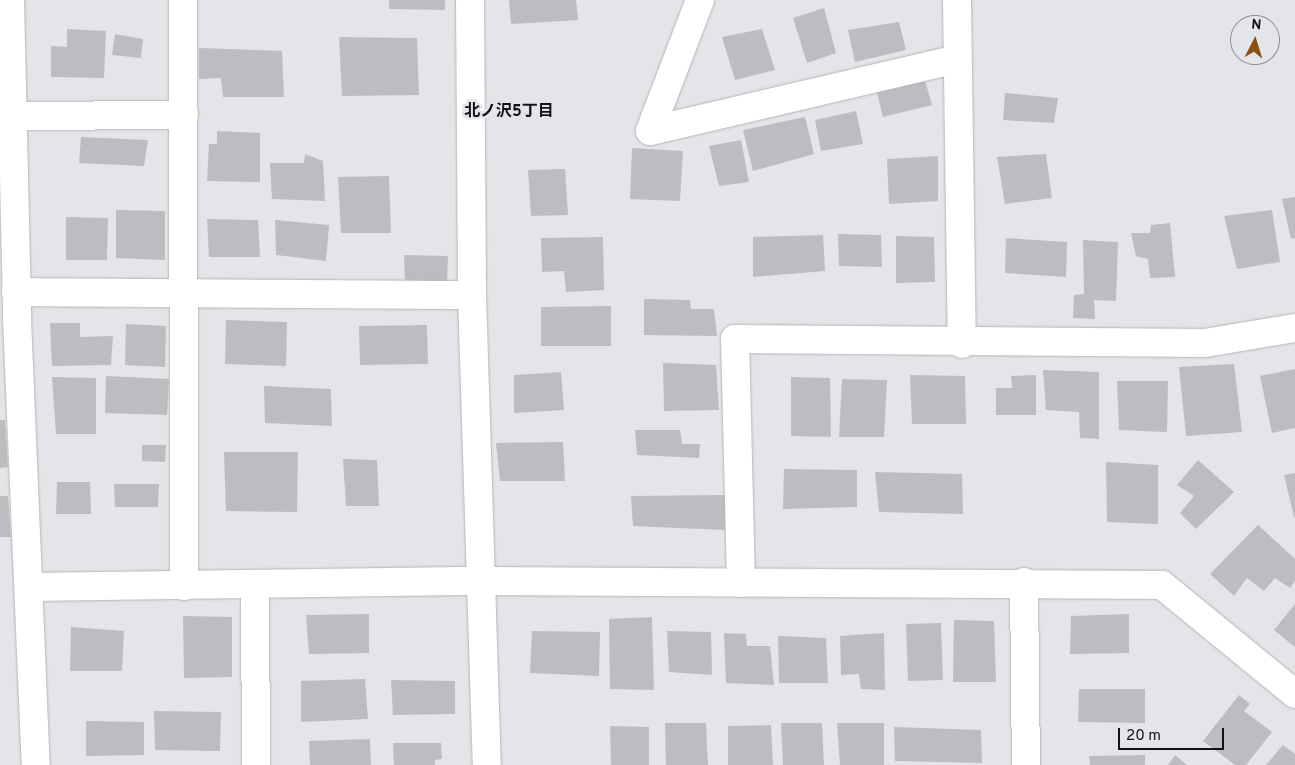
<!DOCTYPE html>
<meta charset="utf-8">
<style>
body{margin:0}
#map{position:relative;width:1295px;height:765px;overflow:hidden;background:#e4e5e8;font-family:Overpass,"Noto Sans JP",sans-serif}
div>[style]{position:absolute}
.building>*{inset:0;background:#bcbdc0}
.roads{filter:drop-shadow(0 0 1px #b4b5b8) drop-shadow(0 0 1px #b4b5b8)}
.minor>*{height:28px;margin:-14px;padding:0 14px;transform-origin:14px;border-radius:14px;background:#fff}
span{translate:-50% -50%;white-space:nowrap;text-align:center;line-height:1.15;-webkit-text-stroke:5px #e4e5e8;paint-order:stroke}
.neighbourhood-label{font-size:16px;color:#121314;font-weight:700}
.north{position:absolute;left:1230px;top:15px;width:50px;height:50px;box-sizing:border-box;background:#e4e5e8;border:1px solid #909193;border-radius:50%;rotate:5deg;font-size:14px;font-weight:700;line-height:20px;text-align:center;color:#121314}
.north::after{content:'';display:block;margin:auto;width:18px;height:22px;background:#8d5013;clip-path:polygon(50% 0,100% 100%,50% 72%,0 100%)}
.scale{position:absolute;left:1118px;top:728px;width:106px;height:22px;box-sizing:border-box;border:2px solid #121314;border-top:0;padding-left:6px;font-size:15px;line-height:18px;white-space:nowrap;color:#121314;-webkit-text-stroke:4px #e4e5e8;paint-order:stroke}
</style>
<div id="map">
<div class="building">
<i style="clip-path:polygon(389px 0,445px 0,445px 10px,389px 9px)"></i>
<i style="clip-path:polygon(509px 0,576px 0,578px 20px,511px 24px)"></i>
<i style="clip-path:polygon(824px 8px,836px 53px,807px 63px,793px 18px)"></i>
<i style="clip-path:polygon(899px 22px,906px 50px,855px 62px,848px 30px)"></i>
<i style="clip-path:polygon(67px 29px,106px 31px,104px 78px,51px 77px,51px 46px,67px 47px)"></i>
<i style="clip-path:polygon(762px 29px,775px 70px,735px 80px,722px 37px)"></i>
<i style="clip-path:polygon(115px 34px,143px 39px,141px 58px,112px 55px)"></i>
<i style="clip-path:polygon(339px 37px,417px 38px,419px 95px,342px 96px)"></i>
<i style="clip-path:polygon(199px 48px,282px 51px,284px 97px,223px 97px,221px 78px,199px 79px)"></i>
<i style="clip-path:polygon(924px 77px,932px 105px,883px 117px,876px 88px)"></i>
<i style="clip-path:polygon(1005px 93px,1058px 98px,1054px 123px,1003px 120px)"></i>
<i style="clip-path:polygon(856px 111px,863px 144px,821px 151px,815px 120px)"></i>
<i style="clip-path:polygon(805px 117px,814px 154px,753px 171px,743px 130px)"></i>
<i style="clip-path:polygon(217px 131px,260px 133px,260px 182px,207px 181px,209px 144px,217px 144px)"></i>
<i style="clip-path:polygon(81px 137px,148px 140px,144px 166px,79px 163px)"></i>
<i style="clip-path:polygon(741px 140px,749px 182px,719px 186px,709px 146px)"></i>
<i style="clip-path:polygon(632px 148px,683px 151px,680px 201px,630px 199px)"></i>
<i style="clip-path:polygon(305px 154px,323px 161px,325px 201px,272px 199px,270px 163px,304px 163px)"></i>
<i style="clip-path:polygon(1046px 154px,1052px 198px,1005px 204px,997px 157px)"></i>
<i style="clip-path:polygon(938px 156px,938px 201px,889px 204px,887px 159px)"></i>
<i style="clip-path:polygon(565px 169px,568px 215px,531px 216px,528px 170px)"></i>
<i style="clip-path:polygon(389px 176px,391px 233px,341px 233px,338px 177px)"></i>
<i style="clip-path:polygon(1295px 197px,1295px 238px,1291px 239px,1282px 199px)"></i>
<i style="clip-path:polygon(116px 210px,165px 211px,165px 260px,116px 258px)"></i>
<i style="clip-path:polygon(1272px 210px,1280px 262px,1237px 269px,1224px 216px)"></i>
<i style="clip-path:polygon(66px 217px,108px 218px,107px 260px,66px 260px)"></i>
<i style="clip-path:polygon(207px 219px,258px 220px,260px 257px,209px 257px)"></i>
<i style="clip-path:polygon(275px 220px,329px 225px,326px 261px,276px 255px)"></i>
<i style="clip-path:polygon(1170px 223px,1175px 277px,1150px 278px,1148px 259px,1136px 256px,1131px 233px,1150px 233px,1151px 225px)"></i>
<i style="clip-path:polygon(838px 234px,881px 235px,882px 267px,839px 266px)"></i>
<i style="clip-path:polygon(823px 235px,825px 271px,753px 277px,753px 237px)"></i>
<i style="clip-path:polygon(896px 236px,934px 237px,935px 282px,896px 283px)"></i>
<i style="clip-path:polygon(603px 237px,604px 290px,566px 292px,564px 271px,542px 272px,541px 238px)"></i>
<i style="clip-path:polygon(1006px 238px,1067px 242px,1066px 277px,1005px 273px)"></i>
<i style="clip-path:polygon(1083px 240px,1118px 242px,1116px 301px,1094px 300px,1095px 319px,1073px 318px,1074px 295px,1084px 294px)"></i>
<i style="clip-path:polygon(404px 255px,448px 256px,447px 284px,405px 284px)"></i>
<i style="clip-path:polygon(644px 299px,690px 300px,691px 309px,714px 309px,717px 336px,644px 335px)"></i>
<i style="clip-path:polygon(611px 306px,611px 346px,541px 346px,541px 307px)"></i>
<i style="clip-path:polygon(226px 320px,287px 322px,286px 366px,225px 364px)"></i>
<i style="clip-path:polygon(50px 323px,80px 323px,80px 337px,113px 336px,111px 365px,52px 366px)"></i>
<i style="clip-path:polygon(126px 324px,166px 326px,165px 367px,125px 365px)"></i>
<i style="clip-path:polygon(427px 325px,428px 364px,360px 365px,359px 326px)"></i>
<i style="clip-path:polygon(663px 363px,716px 365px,719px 410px,664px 411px)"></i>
<i style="clip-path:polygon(1234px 364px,1242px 432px,1186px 436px,1179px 367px)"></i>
<i style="clip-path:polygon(1295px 369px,1295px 428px,1272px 433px,1260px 376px)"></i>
<i style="clip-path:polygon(1043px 370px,1099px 372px,1099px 439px,1080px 438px,1079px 412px,1046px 410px)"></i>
<i style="clip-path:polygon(561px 372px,564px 410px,514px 413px,514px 375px)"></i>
<i style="clip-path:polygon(910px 375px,965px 376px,966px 424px,912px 424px)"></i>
<i style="clip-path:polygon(1036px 375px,1036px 415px,996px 415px,996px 388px,1012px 388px,1011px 376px)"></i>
<i style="clip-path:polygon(106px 376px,169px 379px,167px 415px,105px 413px)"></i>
<i style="clip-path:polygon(52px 377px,96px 378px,96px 434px,56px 434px)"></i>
<i style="clip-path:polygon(791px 377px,830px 378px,831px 437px,791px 436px)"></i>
<i style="clip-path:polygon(842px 379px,887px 380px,884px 437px,839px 437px)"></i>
<i style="clip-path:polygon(1117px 381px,1168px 381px,1167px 432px,1119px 430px)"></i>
<i style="clip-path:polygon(264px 386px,331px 389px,332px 426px,265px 423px)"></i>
<i style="clip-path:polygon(0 420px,5px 420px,8px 467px,0 468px)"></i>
<i style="clip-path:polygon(635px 430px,680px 430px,682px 444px,700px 444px,699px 458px,637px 455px)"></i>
<i style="clip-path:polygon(563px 442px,565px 481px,500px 481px,496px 443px)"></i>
<i style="clip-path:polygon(142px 445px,166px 445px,165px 462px,142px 461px)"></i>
<i style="clip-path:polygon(224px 452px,298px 452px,297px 512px,226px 511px)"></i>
<i style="clip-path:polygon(343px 459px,377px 460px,379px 506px,346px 506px)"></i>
<i style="clip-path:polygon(1198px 460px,1234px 492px,1196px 529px,1180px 513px,1194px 496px,1177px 485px)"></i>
<i style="clip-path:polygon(1106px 462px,1158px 465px,1158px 524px,1107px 522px)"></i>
<i style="clip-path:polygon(784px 469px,857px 470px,857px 507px,783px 509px)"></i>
<i style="clip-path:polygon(875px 472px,962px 474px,963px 514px,879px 512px)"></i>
<i style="clip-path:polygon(1295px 473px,1295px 517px,1294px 517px,1284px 475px)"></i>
<i style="clip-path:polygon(57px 482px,90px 482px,91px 514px,56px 514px)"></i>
<i style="clip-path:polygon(114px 484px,159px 484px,158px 507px,115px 507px)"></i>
<i style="clip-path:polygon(725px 495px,725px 530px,633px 526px,631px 496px)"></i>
<i style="clip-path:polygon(0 496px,8px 496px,11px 537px,0 537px)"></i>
<i style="clip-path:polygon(1258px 525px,1295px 559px,1295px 581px,1290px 588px,1275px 578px,1264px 591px,1247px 578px,1234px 596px,1210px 574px)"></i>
<i style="clip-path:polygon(1295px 604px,1295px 647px,1274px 630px)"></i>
<i style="clip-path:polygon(369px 614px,369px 653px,309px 654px,306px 615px)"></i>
<i style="clip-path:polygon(1129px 614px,1129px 653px,1070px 654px,1071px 616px)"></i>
<i style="clip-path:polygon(183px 616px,232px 617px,232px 677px,184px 678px)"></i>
<i style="clip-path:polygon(652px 617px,654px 690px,610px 689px,609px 619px)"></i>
<i style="clip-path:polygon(954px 620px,994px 621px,996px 682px,953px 682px)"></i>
<i style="clip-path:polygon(941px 623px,943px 680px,908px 681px,906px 624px)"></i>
<i style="clip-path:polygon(71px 627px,124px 631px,122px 671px,70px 671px)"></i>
<i style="clip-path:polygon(532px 631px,600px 632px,599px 676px,530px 673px)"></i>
<i style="clip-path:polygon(667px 631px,711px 632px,712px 675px,669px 672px)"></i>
<i style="clip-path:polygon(724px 633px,746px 634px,747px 646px,770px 646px,774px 685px,726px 683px)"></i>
<i style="clip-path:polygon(884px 633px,885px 690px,861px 689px,859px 674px,841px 675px,840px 636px)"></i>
<i style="clip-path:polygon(778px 636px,826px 638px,828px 683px,779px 683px)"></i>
<i style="clip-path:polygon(365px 679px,368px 719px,301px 722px,301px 681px)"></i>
<i style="clip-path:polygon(391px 680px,455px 681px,455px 714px,393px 715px)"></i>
<i style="clip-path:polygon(1079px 689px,1145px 689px,1145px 723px,1078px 722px)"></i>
<i style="clip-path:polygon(1239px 695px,1250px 704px,1244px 711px,1272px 732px,1246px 765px,1235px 765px,1203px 741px)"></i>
<i style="clip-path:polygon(154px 711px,221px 712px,220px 751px,155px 750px)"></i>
<i style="clip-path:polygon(86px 721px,144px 722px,144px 755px,86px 756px)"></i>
<i style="clip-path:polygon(665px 723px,706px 723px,708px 765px,666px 765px)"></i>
<i style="clip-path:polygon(781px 723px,822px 723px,824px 765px,783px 765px)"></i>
<i style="clip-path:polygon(837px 723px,884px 723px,884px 765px,840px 765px)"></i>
<i style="clip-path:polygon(771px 725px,773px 765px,728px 765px,728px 726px)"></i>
<i style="clip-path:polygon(610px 726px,649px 727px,649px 765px,611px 765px)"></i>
<i style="clip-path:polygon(894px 727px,981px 730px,982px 763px,895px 761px)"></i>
<i style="clip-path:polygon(370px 739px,371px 765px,310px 765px,309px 741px)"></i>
<i style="clip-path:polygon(393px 743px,441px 743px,442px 759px,435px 760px,435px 765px,394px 765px)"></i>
<i style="clip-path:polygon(1283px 745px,1295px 754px,1295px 765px,1266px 765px)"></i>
<i style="clip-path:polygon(1145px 755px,1145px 765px,1090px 765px,1089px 756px)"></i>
<i style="clip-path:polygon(1175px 755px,1187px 765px,1168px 765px)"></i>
</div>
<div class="roads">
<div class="minor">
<i style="left:10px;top:0;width:319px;rotate:88.7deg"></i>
<i style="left:17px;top:319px;width:446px;rotate:87.6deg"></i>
<i style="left:183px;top:0;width:586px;rotate:89.9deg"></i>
<i style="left:470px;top:0;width:295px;rotate:89.6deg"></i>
<i style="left:472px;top:295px;width:470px;rotate:88.2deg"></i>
<i style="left:700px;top:0;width:140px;rotate:110.9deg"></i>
<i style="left:650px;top:131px;width:314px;rotate:-13.2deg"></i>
<i style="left:957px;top:0;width:344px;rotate:89.2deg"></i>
<i style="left:0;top:116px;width:184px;rotate:-0.3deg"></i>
<i style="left:16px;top:292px;width:456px;rotate:0.4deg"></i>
<i style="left:1024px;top:582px;width:183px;rotate:89.4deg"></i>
<i style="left:741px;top:583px;width:244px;rotate:-91.4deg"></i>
<i style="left:735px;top:339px;width:470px;rotate:0.5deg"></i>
<i style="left:1205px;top:343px;width:91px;rotate:-9.5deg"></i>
<i style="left:255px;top:584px;width:181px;rotate:89.7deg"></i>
<i style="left:29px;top:587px;width:450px;rotate:-0.8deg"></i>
<i style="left:479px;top:581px;width:683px;rotate:0.34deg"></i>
<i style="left:1162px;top:585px;width:172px;rotate:39.3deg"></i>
</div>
</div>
<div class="neighbourhood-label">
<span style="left:509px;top:112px">北ノ沢5丁目</span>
</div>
<div class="north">N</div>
<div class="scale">20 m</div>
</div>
